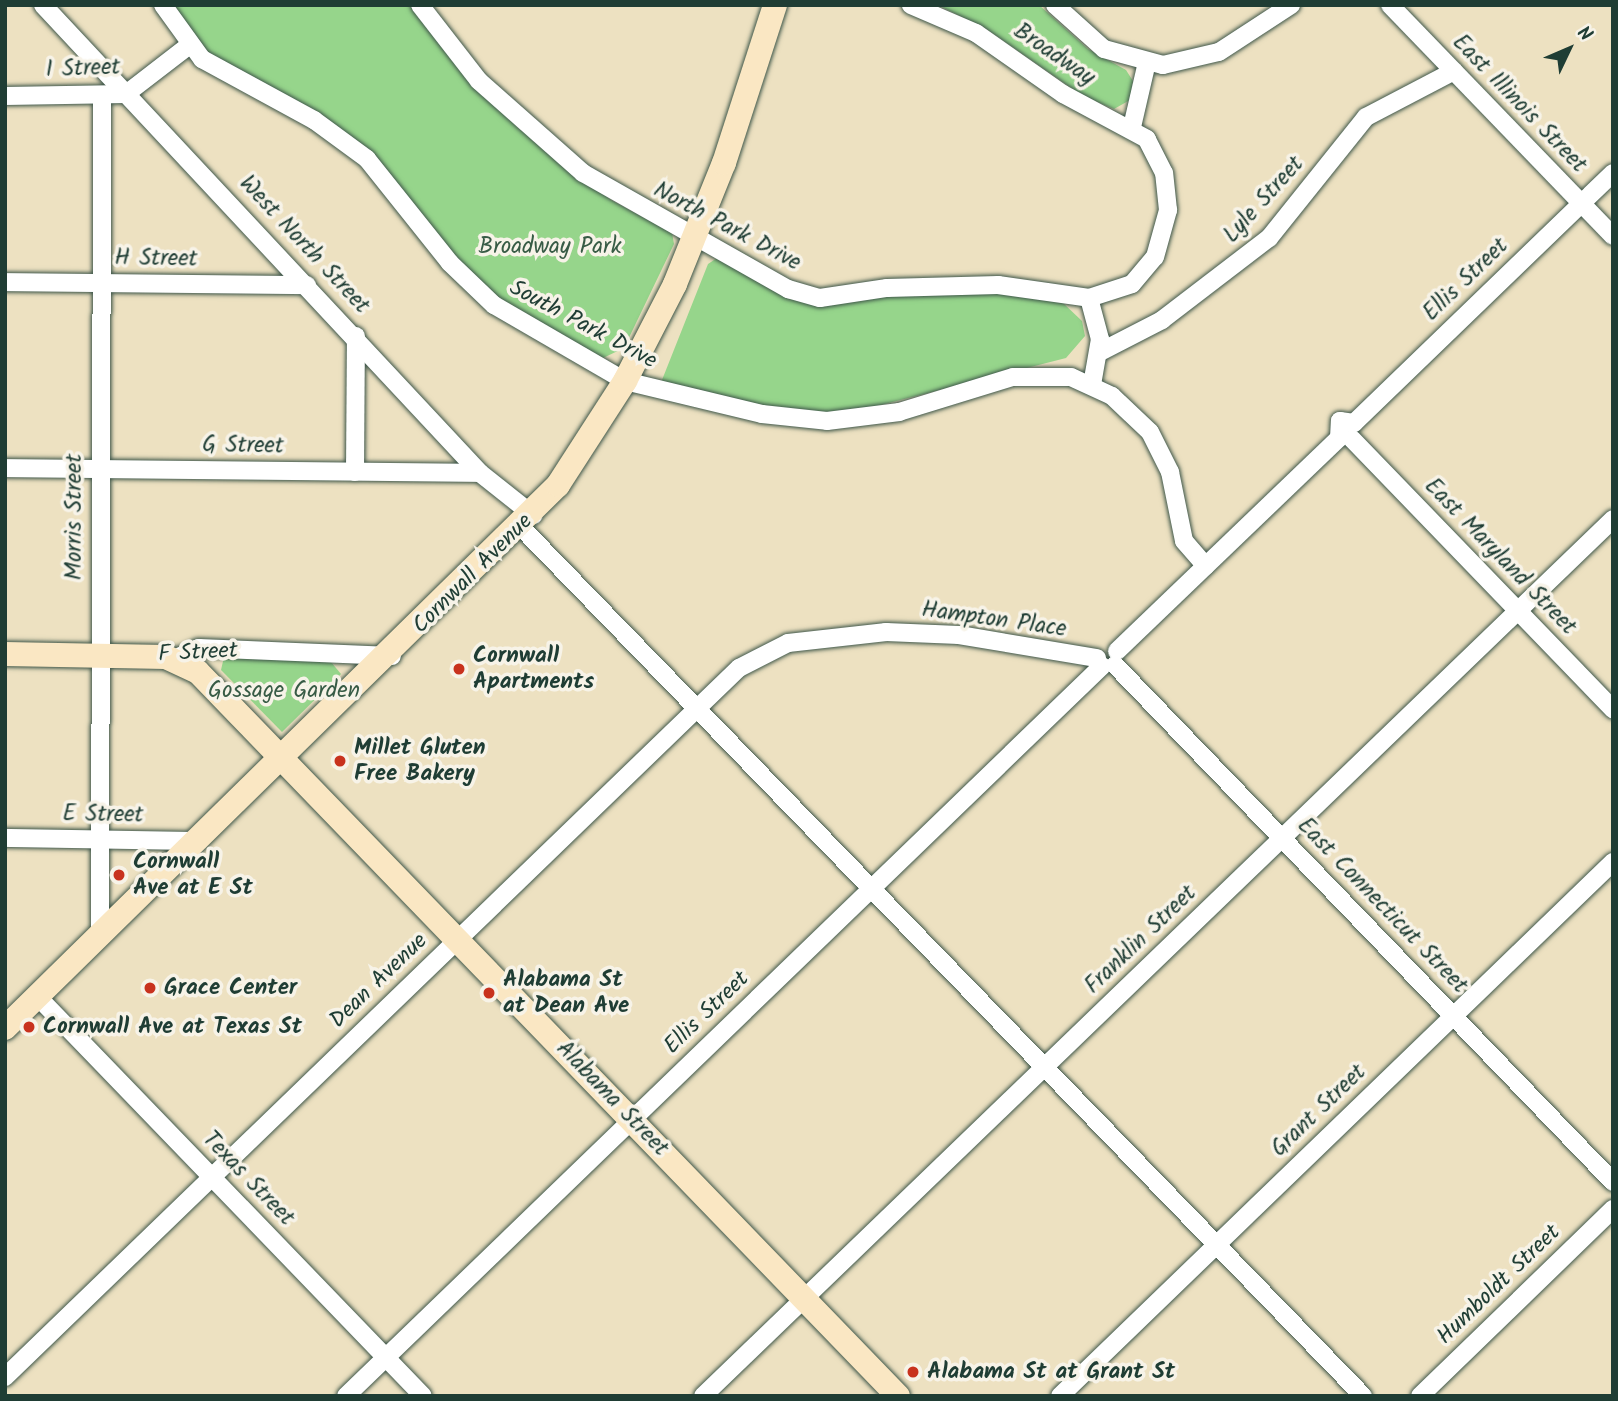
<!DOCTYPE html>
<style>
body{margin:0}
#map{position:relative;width:1618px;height:1401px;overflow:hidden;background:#ede1c1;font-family:Kalam,sans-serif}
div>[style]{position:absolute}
.green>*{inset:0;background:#96d58b}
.roads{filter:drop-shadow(0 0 2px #3e5649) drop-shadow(0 0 2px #3e5649)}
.street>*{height:18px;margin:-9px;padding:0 9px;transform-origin:9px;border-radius:9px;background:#fff}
.secondary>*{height:24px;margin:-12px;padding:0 12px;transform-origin:12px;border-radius:12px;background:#fae7c3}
.dots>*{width:19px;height:19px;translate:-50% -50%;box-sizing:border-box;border:4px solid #f7f3e8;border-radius:50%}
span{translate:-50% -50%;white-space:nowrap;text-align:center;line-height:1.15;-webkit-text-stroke:7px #f7f3e8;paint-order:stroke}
.street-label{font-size:23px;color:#1f3d34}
.park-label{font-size:23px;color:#375b45}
.poi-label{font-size:23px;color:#1f3d34;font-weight:700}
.left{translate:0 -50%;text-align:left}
.frame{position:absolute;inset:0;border:7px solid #1f3d34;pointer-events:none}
.north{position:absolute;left:1534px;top:14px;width:70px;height:70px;-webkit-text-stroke:5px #f7f3e8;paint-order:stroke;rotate:46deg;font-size:19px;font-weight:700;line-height:28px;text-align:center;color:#1f3d34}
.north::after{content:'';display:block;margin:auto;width:24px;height:32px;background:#1f3d34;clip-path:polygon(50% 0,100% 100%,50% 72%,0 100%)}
</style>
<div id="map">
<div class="green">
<i style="clip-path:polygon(171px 5px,410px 5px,517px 127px,611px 200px,672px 233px,674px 244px,624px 348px,603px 358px,507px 306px,464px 269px,382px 165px,226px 68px,198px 45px)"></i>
<i style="clip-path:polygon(938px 5px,1039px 5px,1088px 49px,1126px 70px,1133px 81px,1130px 100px,1114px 109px,1083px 96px,988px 30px)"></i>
<i style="clip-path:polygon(717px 258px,775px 291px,867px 297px,972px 289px,1062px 302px,1082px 321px,1085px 336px,1066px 358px,849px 413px,785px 411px,660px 385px,708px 264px)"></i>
<i style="clip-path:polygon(224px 657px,331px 662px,341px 674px,282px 732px,221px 670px)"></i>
</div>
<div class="roads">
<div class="street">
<i style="left:43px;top:5px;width:640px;rotate:46.96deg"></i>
<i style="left:480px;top:473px;width:68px;rotate:38.4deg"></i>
<i style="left:163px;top:5px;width:67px;rotate:54.2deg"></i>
<i style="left:202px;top:59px;width:128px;rotate:28.6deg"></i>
<i style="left:314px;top:120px;width:66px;rotate:36.3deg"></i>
<i style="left:367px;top:159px;width:133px;rotate:51.4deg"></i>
<i style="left:450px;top:263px;width:61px;rotate:43.7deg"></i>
<i style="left:494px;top:305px;width:151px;rotate:30.1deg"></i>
<i style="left:625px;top:381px;width:141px;rotate:13.5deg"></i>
<i style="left:762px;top:414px;width:65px;rotate:6.1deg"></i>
<i style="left:827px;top:421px;width:73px;rotate:-7.1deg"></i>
<i style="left:899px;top:412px;width:119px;rotate:-17.1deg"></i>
<i style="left:1013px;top:377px;width:58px"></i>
<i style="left:1071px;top:377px;width:45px;rotate:24.9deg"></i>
<i style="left:1112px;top:396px;width:52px;rotate:43.5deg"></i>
<i style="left:1150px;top:432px;width:45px;rotate:63.4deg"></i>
<i style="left:1170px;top:472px;width:70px;rotate:78.5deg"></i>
<i style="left:1184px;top:541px;width:33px;rotate:49deg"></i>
<i style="left:420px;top:5px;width:96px;rotate:52.2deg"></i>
<i style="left:479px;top:81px;width:139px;rotate:41.5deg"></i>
<i style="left:583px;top:173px;width:236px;rotate:29.5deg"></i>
<i style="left:788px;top:289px;width:33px;rotate:16deg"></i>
<i style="left:820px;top:298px;width:68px;rotate:-8.5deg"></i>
<i style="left:887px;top:288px;width:111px;rotate:-1.5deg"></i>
<i style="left:998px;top:285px;width:92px;rotate:8.1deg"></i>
<i style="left:1089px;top:298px;width:45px;rotate:-18deg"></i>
<i style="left:1132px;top:284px;width:35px;rotate:-50deg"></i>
<i style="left:1155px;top:257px;width:49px;rotate:-74.5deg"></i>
<i style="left:1168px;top:210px;width:37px;rotate:-96deg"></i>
<i style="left:1164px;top:173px;width:38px;rotate:-117deg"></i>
<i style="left:1147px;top:139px;width:95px;rotate:-151.8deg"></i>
<i style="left:1063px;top:94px;width:106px;rotate:-145deg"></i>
<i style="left:976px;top:33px;width:71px;rotate:-156.7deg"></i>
<i style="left:1055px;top:5px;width:66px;rotate:41.9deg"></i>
<i style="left:1104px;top:49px;width:61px;rotate:15.2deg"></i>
<i style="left:1163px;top:65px;width:57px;rotate:-13.1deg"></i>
<i style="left:1219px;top:52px;width:86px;rotate:-33.1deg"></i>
<i style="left:1390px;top:5px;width:321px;rotate:46deg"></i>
<i style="left:5px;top:96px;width:121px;rotate:-0.9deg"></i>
<i style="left:126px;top:94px;width:78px;rotate:-37.7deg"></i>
<i style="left:1132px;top:127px;width:67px;rotate:-77deg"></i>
<i style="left:5px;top:282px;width:302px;rotate:0.6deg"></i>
<i style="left:1089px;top:298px;width:42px;rotate:75deg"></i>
<i style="left:1100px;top:339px;width:47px;rotate:99.9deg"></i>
<i style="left:1100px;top:352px;width:70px;rotate:-27.3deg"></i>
<i style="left:1162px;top:320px;width:135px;rotate:-37.5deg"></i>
<i style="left:1269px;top:238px;width:155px;rotate:-51.3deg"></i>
<i style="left:1366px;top:117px;width:99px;rotate:-27.6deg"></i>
<i style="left:1354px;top:423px;width:360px;rotate:-44deg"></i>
<i style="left:1339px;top:438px;width:17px;rotate:-87deg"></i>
<i style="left:1340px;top:421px;width:14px;rotate:8deg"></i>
<i style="left:1352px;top:439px;width:376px;rotate:46deg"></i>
<i style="left:5px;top:468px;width:475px;rotate:0.6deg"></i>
<i style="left:355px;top:472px;width:136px;rotate:-89.6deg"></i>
<i style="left:521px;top:527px;width:1210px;rotate:45.9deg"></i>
<i style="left:1117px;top:651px;width:308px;rotate:-43.8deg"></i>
<i style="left:174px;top:659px;width:27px;rotate:-24deg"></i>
<i style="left:199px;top:648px;width:193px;rotate:2.4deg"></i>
<i style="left:1115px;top:665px;width:718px;rotate:46.07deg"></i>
<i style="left:5px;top:838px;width:194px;rotate:0.9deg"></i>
<i style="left:100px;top:937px;width:840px;rotate:-89.86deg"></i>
<i style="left:38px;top:997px;width:554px;rotate:46.02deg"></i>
<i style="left:5px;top:1377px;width:1021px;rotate:-44.01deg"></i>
<i style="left:739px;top:668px;width:55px;rotate:-27deg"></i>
<i style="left:788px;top:643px;width:99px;rotate:-6.4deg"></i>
<i style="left:886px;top:632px;width:73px;rotate:2.4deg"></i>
<i style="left:959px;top:635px;width:140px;rotate:9.5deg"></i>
<i style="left:346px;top:1396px;width:1051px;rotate:-44deg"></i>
<i style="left:703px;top:1396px;width:1264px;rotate:-43.94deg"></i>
<i style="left:1060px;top:1396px;width:769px;rotate:-44deg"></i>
<i style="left:1420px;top:1396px;width:269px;rotate:-44.1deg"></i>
</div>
<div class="secondary">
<i style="left:5px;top:654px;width:161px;rotate:1.1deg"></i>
<i style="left:166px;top:657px;width:35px;rotate:25deg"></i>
<i style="left:198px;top:672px;width:1007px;rotate:45.97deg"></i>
<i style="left:5px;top:1028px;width:775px;rotate:-44.48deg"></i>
<i style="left:558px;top:485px;width:124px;rotate:-57.2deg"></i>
<i style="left:625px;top:381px;width:109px;rotate:-62.7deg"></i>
<i style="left:675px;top:284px;width:131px;rotate:-68deg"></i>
<i style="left:724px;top:163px;width:166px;rotate:-72.1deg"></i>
</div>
</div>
<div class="dots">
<i style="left:459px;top:669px;background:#c8321e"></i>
<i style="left:340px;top:761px;background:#c8321e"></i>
<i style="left:119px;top:875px;background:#c8321e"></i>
<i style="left:150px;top:988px;background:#c8321e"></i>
<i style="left:489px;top:993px;background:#c8321e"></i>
<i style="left:29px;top:1027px;background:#c8321e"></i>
<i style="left:913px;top:1372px;background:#c8321e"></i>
</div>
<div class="street-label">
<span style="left:1054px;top:55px;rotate:34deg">Broadway</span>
<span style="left:83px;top:69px;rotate:-2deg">I Street</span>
<span style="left:1519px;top:104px;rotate:46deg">East Illinois Street</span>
<span style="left:1264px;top:200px;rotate:-48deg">Lyle Street</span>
<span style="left:727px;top:227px;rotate:28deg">North Park Drive</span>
<span style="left:304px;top:245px;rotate:47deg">West North Street</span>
<span style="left:156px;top:259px;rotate:1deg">H Street</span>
<span style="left:1466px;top:280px;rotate:-44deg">Ellis Street</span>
<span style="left:583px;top:325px;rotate:28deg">South Park Drive</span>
<span style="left:243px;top:446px;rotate:1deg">G Street</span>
<span style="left:75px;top:517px;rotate:-90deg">Morris Street</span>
<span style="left:1500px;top:557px;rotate:46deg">East Maryland Street</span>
<span style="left:473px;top:574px;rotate:-45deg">Cornwall Avenue</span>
<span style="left:994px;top:620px;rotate:8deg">Hampton Place</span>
<span style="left:198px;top:653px;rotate:-3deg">F Street</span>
<span style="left:103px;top:815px;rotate:1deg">E Street</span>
<span style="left:1382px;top:906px;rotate:46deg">East Connecticut Street</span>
<span style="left:1141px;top:940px;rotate:-44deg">Franklin Street</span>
<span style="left:379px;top:981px;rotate:-44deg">Dean Avenue</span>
<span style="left:707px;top:1013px;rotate:-44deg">Ellis Street</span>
<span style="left:612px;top:1099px;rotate:46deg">Alabama Street</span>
<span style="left:1319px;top:1111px;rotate:-44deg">Grant Street</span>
<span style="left:248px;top:1179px;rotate:46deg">Texas Street</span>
<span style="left:1499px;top:1285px;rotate:-44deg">Humboldt Street</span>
</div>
<div class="park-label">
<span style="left:550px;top:247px">Broadway Park</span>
<span style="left:284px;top:691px">Gossage Garden</span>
</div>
<div class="poi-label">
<span class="left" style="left:473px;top:669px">Cornwall<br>Apartments</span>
<span class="left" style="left:354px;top:761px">Millet Gluten<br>Free Bakery</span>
<span class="left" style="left:133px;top:875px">Cornwall<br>Ave at E St</span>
<span class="left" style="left:503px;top:993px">Alabama St<br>at Dean Ave</span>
<span class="left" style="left:164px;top:988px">Grace Center</span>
<span class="left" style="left:43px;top:1027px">Cornwall Ave at Texas St</span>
<span class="left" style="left:927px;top:1372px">Alabama St at Grant St</span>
</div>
<div class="frame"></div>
<div class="north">N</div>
</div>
